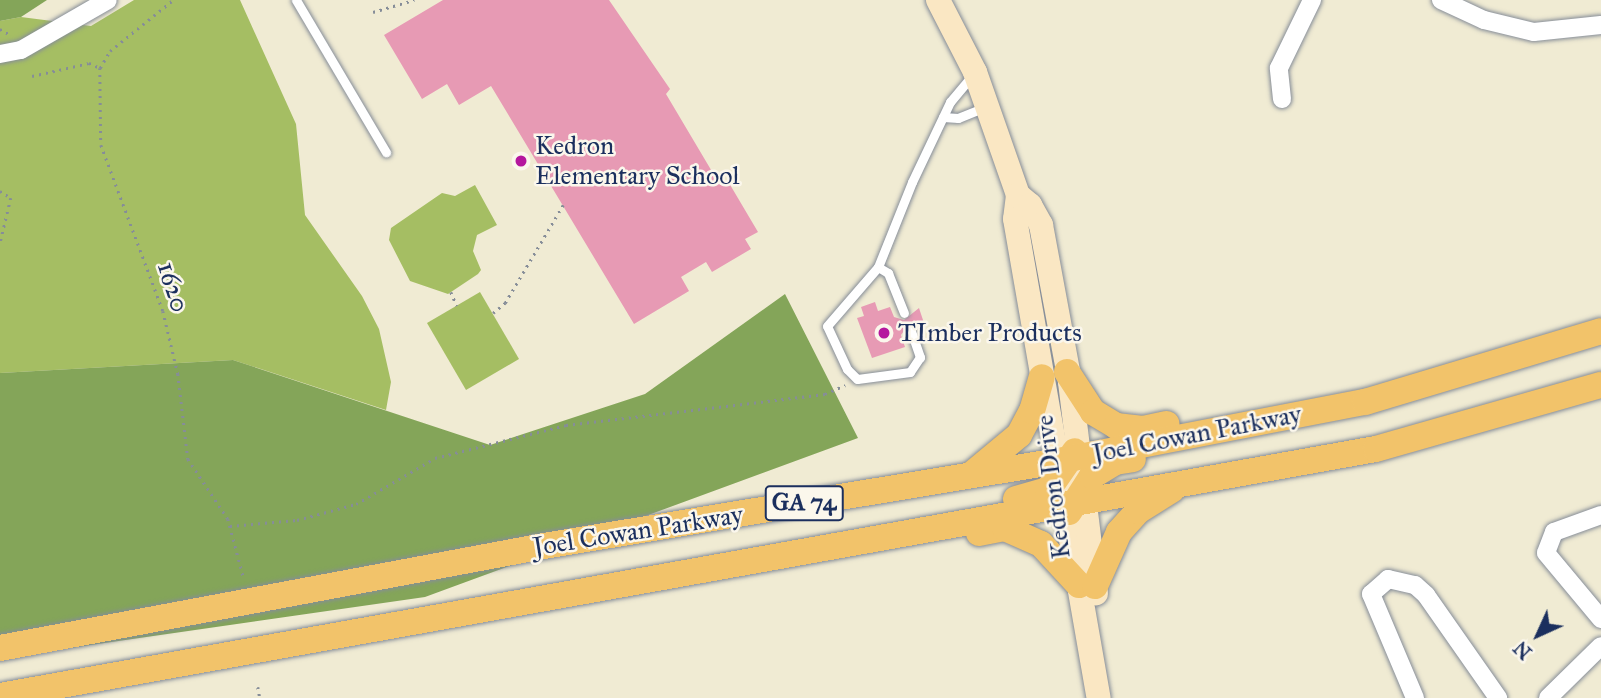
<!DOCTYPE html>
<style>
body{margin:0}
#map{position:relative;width:1601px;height:698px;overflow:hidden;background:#f0ebd3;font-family:"IM FELL Great Primer",serif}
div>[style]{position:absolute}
.green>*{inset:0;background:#a5be63}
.forest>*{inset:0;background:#84a559}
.building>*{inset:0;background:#e79ab4}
.path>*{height:2.5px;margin-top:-1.25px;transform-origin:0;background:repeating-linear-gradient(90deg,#868d98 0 2px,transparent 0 7px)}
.roads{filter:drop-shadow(0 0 2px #868d98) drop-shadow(0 0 2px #868d98)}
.lane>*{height:9px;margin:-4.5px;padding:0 4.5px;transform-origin:4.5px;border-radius:4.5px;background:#fff}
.street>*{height:18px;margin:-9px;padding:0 9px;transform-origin:9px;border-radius:9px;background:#fff}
.secondary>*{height:24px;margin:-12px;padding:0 12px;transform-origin:12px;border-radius:12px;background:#fae7c3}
.primary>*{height:26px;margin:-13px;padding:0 13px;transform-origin:13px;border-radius:13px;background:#f2c36a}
.dots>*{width:19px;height:19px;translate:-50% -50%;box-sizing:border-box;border:4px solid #fbf7ec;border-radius:50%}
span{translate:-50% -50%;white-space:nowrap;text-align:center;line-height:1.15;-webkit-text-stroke:5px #fbf7ec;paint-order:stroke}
.shield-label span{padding:2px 5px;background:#fbf7ec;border:2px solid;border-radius:5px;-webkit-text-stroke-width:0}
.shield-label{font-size:24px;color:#1b2f5e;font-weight:700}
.poi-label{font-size:26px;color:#1b2f5e}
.left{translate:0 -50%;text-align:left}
.street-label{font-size:26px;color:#1b2f5e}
.north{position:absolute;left:1503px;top:600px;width:70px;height:70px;-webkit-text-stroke:5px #fbf7ec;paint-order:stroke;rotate:225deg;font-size:19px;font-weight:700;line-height:28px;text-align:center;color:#1b2f5e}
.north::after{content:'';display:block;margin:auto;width:24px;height:32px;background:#1b2f5e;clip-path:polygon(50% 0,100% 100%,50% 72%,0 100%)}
</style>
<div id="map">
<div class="green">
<i style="clip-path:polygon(134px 0,240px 0,296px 124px,305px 215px,362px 296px,379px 329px,391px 382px,386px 410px,233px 360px,0 373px,0 21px,21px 17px,91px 26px)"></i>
<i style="clip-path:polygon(475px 185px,497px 225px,477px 235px,473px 251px,481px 270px,478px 274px,448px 294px,410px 281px,389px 240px,391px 228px,442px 193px,455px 196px)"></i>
<i style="clip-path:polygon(480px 292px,519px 359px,466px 390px,427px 323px)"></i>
</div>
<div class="forest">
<i style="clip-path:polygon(0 0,47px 0,21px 17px,0 21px)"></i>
<i style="clip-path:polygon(785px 294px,858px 438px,425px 597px,0 658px,0 373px,233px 360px,490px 445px,645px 394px)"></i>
</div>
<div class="building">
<i style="clip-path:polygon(443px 0,609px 0,670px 89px,666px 94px,720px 185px,729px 183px,758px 232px,745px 239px,751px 249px,712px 272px,706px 262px,681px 277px,689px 291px,634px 324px,491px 86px,459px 105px,447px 84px,422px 99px,384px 35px)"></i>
<i style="clip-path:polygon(875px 302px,878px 311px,890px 307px,894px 317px,904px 320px,919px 308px,925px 326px,908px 325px,901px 335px,905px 347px,872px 358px,857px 318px,864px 316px,861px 307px)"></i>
</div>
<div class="path">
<i style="left:373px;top:12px;width:43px;rotate:-16.3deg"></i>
<i style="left:0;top:29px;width:10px;rotate:29deg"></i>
<i style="left:100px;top:68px;width:20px;rotate:-60deg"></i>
<i style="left:110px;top:51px;width:81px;rotate:-39deg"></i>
<i style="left:32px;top:76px;width:58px;rotate:-12.8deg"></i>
<i style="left:89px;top:63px;width:12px;rotate:24deg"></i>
<i style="left:100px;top:68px;width:77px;rotate:89.3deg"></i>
<i style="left:101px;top:145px;width:177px;rotate:69.5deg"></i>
<i style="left:163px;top:311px;width:65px;rotate:76.6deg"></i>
<i style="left:178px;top:374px;width:86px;rotate:83.3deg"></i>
<i style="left:188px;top:459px;width:72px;rotate:56.3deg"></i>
<i style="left:228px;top:519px;width:62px;rotate:75.1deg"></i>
<i style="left:0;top:191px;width:13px;rotate:32deg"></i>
<i style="left:11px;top:198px;width:47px;rotate:103.4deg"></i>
<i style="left:451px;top:292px;width:15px;rotate:67deg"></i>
<i style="left:493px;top:313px;width:16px;rotate:-40deg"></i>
<i style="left:505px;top:303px;width:114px;rotate:-59.4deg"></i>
<i style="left:230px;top:526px;width:67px;rotate:-5.1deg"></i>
<i style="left:297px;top:520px;width:61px;rotate:-15.2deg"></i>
<i style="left:356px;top:504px;width:91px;rotate:-30.2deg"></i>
<i style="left:435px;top:458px;width:135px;rotate:-14.1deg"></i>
<i style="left:566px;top:425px;width:261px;rotate:-6.8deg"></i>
<i style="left:825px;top:394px;width:22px;rotate:-24deg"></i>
<i style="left:258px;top:687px;width:11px;rotate:80deg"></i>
</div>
<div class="roads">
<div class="lane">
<i style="left:296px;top:0;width:177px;rotate:59.4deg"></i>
<i style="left:943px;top:117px;width:15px;rotate:4deg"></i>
<i style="left:958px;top:118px;width:29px;rotate:-22deg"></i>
<i style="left:878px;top:267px;width:12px;rotate:31deg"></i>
<i style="left:888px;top:273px;width:43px;rotate:68.2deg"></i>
<i style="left:911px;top:331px;width:28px;rotate:71deg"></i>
<i style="left:920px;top:357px;width:18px;rotate:124deg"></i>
<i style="left:910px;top:372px;width:53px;rotate:172.5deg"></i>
<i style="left:857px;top:379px;width:14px;rotate:-135deg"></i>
<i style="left:847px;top:369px;width:47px;rotate:-114.9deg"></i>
<i style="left:827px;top:326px;width:78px;rotate:-49.2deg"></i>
<i style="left:878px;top:267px;width:92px;rotate:-68.2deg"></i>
<i style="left:912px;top:182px;width:89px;rotate:-64.6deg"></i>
<i style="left:950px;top:102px;width:34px;rotate:-50deg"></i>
</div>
<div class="street">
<i style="left:1441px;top:0;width:47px;rotate:24.9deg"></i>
<i style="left:1484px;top:20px;width:51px;rotate:13.5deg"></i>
<i style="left:1534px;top:32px;width:67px;rotate:-6deg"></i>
<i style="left:0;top:54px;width:21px;rotate:-11deg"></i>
<i style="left:21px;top:50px;width:100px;rotate:-29.9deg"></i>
<i style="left:1282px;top:99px;width:31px;rotate:-96deg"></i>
<i style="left:1279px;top:68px;width:76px;rotate:-64.1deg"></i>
<i style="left:1601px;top:515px;width:50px;rotate:160.1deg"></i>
<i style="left:1554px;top:532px;width:22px;rotate:111deg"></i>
<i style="left:1546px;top:553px;width:86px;rotate:50.2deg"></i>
<i style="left:1415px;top:698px;width:113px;rotate:-112.9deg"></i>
<i style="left:1371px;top:594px;width:23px;rotate:-41deg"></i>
<i style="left:1388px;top:579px;width:28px;rotate:13deg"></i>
<i style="left:1415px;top:585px;width:15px;rotate:42deg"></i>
<i style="left:1426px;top:595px;width:126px;rotate:55deg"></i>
<i style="left:1548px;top:698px;width:74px;rotate:-44.5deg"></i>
</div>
<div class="secondary">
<i style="left:938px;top:0;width:81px;rotate:62.8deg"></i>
<i style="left:975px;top:72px;width:130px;rotate:70.7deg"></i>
<i style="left:1018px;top:195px;width:24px;rotate:97deg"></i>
<i style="left:1015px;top:219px;width:486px;rotate:80.1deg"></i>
<i style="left:1018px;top:195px;width:16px;rotate:40deg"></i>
<i style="left:1030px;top:205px;width:23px;rotate:61deg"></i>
<i style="left:1041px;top:225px;width:160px;rotate:79.5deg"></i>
<i style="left:1070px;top:382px;width:213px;rotate:83deg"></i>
</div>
<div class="primary">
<i style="left:1067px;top:372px;width:48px;rotate:57deg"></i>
<i style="left:1093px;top:412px;width:27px;rotate:31deg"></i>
<i style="left:1116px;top:426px;width:27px;rotate:6deg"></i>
<i style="left:1143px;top:429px;width:24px;rotate:-12deg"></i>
<i style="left:972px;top:474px;width:61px;rotate:-39.7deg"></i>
<i style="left:1019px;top:435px;width:27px;rotate:-62deg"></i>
<i style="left:1032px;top:411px;width:35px;rotate:-74deg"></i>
<i style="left:1016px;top:499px;width:33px;rotate:-16deg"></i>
<i style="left:1048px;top:490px;width:47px;rotate:-55.3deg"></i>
<i style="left:1069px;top:512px;width:43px;rotate:-57.4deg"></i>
<i style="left:1092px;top:476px;width:27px;rotate:-31deg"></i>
<i style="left:1115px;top:462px;width:18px;rotate:-9deg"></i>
<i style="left:979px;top:533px;width:26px;rotate:-11deg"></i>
<i style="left:1005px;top:528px;width:39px;rotate:24deg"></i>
<i style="left:1041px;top:544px;width:56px;rotate:47.2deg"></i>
<i style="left:1095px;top:586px;width:59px;rotate:-66deg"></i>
<i style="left:1119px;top:532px;width:28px;rotate:-48deg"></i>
<i style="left:1138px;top:511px;width:40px;rotate:-32deg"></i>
<i style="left:0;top:648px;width:553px;rotate:-10.62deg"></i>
<i style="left:544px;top:546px;width:521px;rotate:-9.39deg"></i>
<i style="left:1058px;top:461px;width:313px;rotate:-10.9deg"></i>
<i style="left:1365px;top:402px;width:246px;rotate:-16.7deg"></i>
<i style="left:0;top:696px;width:1398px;rotate:-10.18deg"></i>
<i style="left:1376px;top:449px;width:234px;rotate:-15.9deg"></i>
</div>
</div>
<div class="dots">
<i style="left:521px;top:161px;background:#b5179e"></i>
<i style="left:884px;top:333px;background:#b5179e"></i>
</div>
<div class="shield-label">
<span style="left:804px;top:503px">GA 74</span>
</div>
<div class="poi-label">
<span class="left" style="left:535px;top:161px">Kedron<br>Elementary School</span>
<span class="left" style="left:898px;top:333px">TImber Products</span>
</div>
<div class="street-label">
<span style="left:173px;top:287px;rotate:72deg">1620</span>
<span style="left:1197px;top:434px;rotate:-11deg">Joel Cowan Parkway</span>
<span style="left:1053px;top:487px;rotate:-97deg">Kedron Drive</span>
<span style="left:638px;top:531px;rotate:-9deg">Joel Cowan Parkway</span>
</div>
<div class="north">N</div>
</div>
